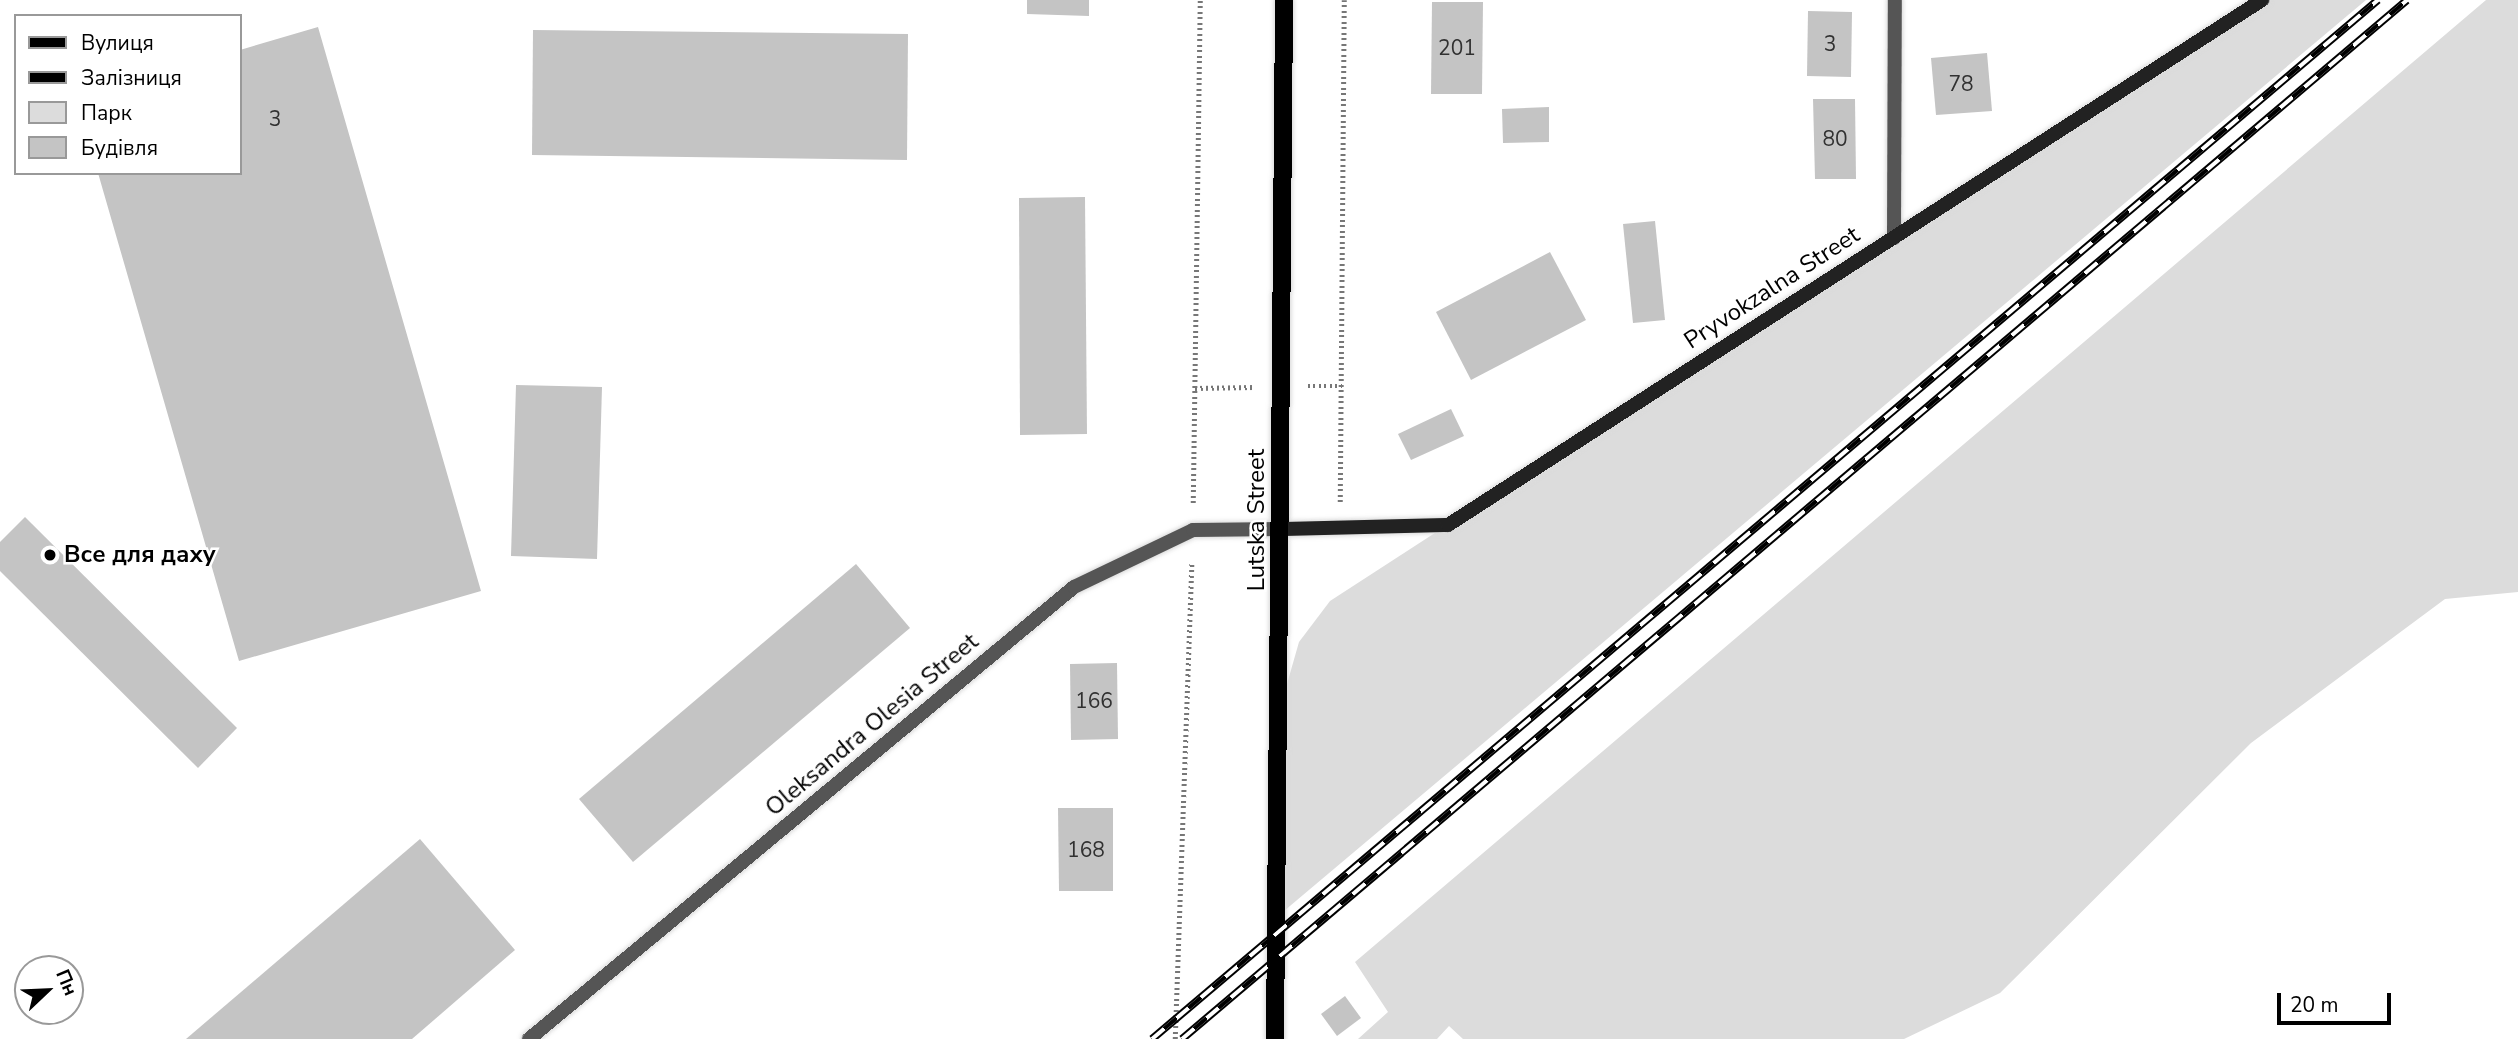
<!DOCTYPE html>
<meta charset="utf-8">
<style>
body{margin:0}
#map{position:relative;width:2518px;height:1039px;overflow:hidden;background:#fff;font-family:"Nunito Sans",sans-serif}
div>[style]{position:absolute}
.green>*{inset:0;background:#dcdcdc}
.building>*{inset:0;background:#c4c4c4}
.path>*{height:4.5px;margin-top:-2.25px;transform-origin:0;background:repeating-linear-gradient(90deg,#777 0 2px,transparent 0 5.5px)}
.roads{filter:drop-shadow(0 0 2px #dbdbdb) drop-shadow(0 0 2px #dbdbdb)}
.street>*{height:14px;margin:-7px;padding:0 7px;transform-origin:7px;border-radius:7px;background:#555}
.secondary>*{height:14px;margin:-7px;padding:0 7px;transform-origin:7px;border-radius:7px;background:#222}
.primary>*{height:18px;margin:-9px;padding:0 9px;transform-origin:9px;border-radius:9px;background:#000}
.rail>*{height:8px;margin-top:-4px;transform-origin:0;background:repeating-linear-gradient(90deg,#fff 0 16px,#000 0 32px);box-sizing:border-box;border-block:2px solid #000}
.dots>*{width:19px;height:19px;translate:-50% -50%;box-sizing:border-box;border:4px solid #fff;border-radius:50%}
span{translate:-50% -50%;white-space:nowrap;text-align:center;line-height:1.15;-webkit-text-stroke:5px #fff;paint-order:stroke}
.number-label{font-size:21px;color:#313131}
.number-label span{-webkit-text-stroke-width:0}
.street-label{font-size:24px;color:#000}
.poi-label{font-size:24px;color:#000;font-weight:700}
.left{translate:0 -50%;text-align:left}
.legend{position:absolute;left:14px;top:14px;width:228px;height:161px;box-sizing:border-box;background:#fff;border:2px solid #999;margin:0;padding:9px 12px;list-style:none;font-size:21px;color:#000}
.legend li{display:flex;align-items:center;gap:14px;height:35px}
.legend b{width:35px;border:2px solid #999}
.north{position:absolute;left:14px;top:955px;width:70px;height:70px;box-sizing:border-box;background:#fff;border:2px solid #999;border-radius:50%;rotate:67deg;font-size:19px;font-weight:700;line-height:28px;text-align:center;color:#000}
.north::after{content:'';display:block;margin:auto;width:24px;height:32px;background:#000;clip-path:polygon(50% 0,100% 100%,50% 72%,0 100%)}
.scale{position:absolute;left:2277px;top:993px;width:114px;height:32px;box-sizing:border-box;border:4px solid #000;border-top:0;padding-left:9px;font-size:21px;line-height:24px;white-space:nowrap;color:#000;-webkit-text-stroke:5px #fff;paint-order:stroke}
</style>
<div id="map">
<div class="green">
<i style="clip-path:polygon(2257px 0,2366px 0,1284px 911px,1287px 684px,1299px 642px,1330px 601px)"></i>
<i style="clip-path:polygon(2486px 0,2518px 0,2518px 592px,2445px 599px,2251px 743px,2000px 993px,1904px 1039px,1463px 1039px,1449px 1026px,1437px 1039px,1358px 1039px,1388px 1012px,1355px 962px)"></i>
</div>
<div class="building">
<i style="clip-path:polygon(1027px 0,1089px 0,1089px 16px,1027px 14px)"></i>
<i style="clip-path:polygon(1432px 2px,1483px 2px,1482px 94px,1431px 94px)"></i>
<i style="clip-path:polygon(1808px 11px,1852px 12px,1851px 77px,1807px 76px)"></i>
<i style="clip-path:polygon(318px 27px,481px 591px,239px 661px,98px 173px,240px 173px,240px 50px)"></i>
<i style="clip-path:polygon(533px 30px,908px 34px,907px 160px,532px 155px)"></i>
<i style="clip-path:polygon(1987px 53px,1992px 111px,1936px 115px,1931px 58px)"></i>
<i style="clip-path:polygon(1813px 99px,1855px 99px,1856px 179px,1815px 179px)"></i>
<i style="clip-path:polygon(1549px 107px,1549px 142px,1503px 143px,1502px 109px)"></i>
<i style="clip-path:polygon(1085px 197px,1087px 434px,1020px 435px,1019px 198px)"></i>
<i style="clip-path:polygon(1655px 221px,1665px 320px,1633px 323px,1623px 224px)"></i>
<i style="clip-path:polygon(1550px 252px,1586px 320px,1471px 380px,1436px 312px)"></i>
<i style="clip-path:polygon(516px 385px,602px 387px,597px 559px,511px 556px)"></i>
<i style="clip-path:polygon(1451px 409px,1464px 436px,1411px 460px,1398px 434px)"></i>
<i style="clip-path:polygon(25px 517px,237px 728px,198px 768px,0 571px,0 542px)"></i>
<i style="clip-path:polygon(856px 564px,910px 628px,633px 862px,579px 799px)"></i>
<i style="clip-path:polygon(1117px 663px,1118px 739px,1071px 740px,1070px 664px)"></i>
<i style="clip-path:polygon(1058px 808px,1113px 808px,1113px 891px,1059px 891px)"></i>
<i style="clip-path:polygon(420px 839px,515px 950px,412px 1039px,186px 1039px)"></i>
<i style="clip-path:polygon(1345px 996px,1361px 1018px,1337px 1036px,1321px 1014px)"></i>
</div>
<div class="path">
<i style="left:1308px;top:386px;width:34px"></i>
<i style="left:1195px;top:388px;width:59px;rotate:-1deg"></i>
<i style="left:1340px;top:502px;width:502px;rotate:-89.54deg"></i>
<i style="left:1193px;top:503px;width:503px;rotate:-89.2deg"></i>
<i style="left:1175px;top:1039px;width:478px;rotate:-88deg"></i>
</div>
<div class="roads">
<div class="street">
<i style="left:1894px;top:238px;width:238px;rotate:-89.8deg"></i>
<i style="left:529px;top:1039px;width:708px;rotate:-39.67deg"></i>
<i style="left:1074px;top:587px;width:132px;rotate:-25.6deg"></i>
<i style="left:1193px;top:530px;width:88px;rotate:-0.7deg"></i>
</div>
<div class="secondary">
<i style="left:1281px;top:529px;width:167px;rotate:-1.4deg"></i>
<i style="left:1448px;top:525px;width:969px;rotate:-32.82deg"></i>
</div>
<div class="primary">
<i style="left:1275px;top:1039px;width:1039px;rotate:-89.5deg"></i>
</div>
</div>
<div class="rail">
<i style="left:1152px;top:1039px;width:1607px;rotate:-40.28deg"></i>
<i style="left:1182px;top:1039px;width:1606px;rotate:-40.3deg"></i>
</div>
<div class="dots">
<i style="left:50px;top:555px;background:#000"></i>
</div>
<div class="number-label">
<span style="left:1830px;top:44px">3</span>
<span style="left:1457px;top:48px">201</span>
<span style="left:1961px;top:84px">78</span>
<span style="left:275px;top:119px">3</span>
<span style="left:1835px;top:139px">80</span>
<span style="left:1094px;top:701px">166</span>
<span style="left:1086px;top:850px">168</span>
</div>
<div class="street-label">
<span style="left:1772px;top:288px;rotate:-33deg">Pryvokzalna Street</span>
<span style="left:1257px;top:520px;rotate:-90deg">Lutska Street</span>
<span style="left:872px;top:725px;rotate:-40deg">Oleksandra Olesia Street</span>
</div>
<div class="poi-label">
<span class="left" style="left:64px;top:555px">Все для даху</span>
</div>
<ul class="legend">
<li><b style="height:9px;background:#000"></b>Вулиця</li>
<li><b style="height:9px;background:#000"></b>Залізниця</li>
<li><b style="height:19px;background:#dcdcdc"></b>Парк</li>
<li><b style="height:19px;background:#c4c4c4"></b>Будівля</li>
</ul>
<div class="north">Пн</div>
<div class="scale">20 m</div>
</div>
